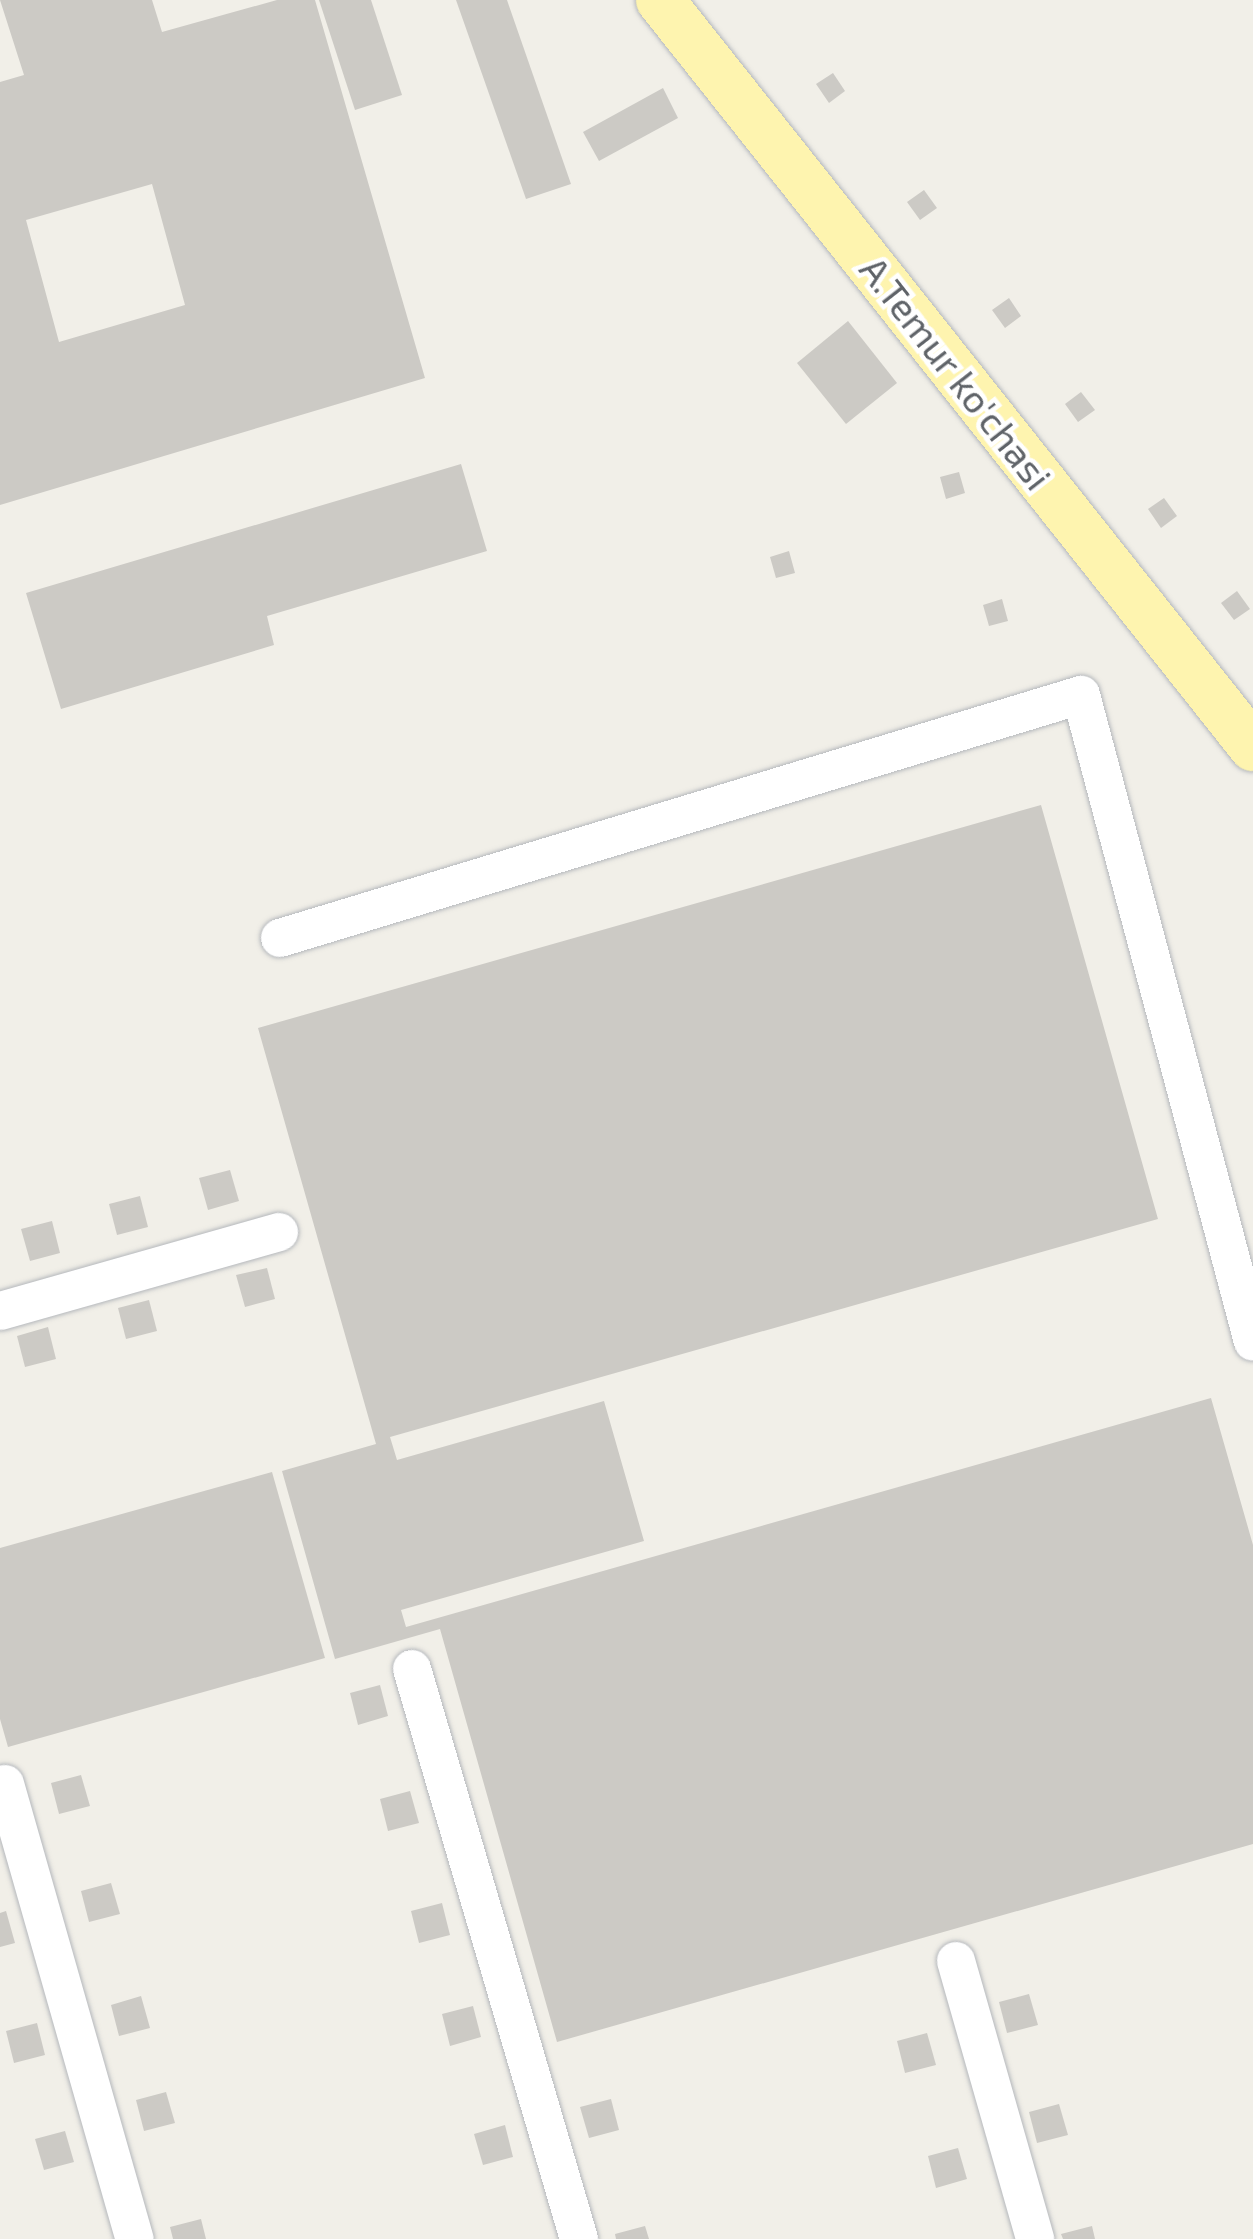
<!DOCTYPE html>
<style>
body{margin:0}
#map{position:relative;width:1253px;height:2239px;overflow:hidden;background:#f1efe8;font-family:"Exo 2",sans-serif}
div>[style]{position:absolute}
.building>*{inset:0;background:#cccac5}
.roads{filter:drop-shadow(0 0 2px #b5b8bc) drop-shadow(0 0 2px #b5b8bc)}
.minor>*{height:38px;margin:-19px;padding:0 19px;transform-origin:19px;border-radius:19px;background:#fff}
.major>*{height:48px;margin:-24px;padding:0 24px;transform-origin:24px;border-radius:24px;background:#fef4af}
span{translate:-50% -50%;white-space:nowrap;text-align:center;line-height:1.15;-webkit-text-stroke:9px #fff;paint-order:stroke}
.street-label{font-size:38px;color:#5f6368}
</style>
<div id="map">
<div class="building">
<i style="clip-path:polygon(evenodd,0 0,152px 0,162px 32px,277px 0,315px 0,425px 378px,0 505px,0 82px,24px 75px,0 0,152px 184px,185px 305px,59px 342px,26px 220px,152px 184px)"></i>
<i style="clip-path:polygon(319px 0,371px 0,402px 95px,355px 110px)"></i>
<i style="clip-path:polygon(456px 0,507px 0,571px 184px,526px 199px)"></i>
<i style="clip-path:polygon(833px 73px,845px 91px,829px 103px,816px 84px)"></i>
<i style="clip-path:polygon(663px 88px,678px 118px,599px 161px,583px 132px)"></i>
<i style="clip-path:polygon(924px 190px,937px 208px,920px 220px,907px 202px)"></i>
<i style="clip-path:polygon(1009px 298px,1021px 316px,1005px 328px,992px 310px)"></i>
<i style="clip-path:polygon(848px 321px,897px 383px,846px 424px,797px 363px)"></i>
<i style="clip-path:polygon(1081px 392px,1095px 410px,1078px 422px,1065px 404px)"></i>
<i style="clip-path:polygon(461px 464px,487px 551px,267px 616px,274px 645px,61px 709px,26px 593px)"></i>
<i style="clip-path:polygon(959px 472px,965px 493px,946px 499px,940px 477px)"></i>
<i style="clip-path:polygon(1164px 498px,1177px 516px,1161px 528px,1148px 509px)"></i>
<i style="clip-path:polygon(789px 551px,795px 573px,776px 578px,770px 557px)"></i>
<i style="clip-path:polygon(1237px 591px,1250px 609px,1234px 620px,1221px 603px)"></i>
<i style="clip-path:polygon(1002px 599px,1008px 621px,989px 626px,983px 605px)"></i>
<i style="clip-path:polygon(1041px 805px,1158px 1219px,390px 1437px,397px 1460px,604px 1401px,644px 1541px,401px 1610px,406px 1627px,1211px 1398px,1253px 1545px,1253px 1844px,557px 2042px,440px 1629px,335px 1659px,282px 1471px,376px 1444px,258px 1028px)"></i>
<i style="clip-path:polygon(230px 1170px,239px 1201px,208px 1210px,199px 1178px)"></i>
<i style="clip-path:polygon(140px 1196px,148px 1227px,117px 1235px,109px 1204px)"></i>
<i style="clip-path:polygon(52px 1221px,60px 1253px,30px 1261px,21px 1229px)"></i>
<i style="clip-path:polygon(267px 1268px,275px 1299px,245px 1307px,236px 1275px)"></i>
<i style="clip-path:polygon(149px 1300px,157px 1331px,126px 1339px,118px 1308px)"></i>
<i style="clip-path:polygon(48px 1327px,56px 1359px,25px 1367px,17px 1336px)"></i>
<i style="clip-path:polygon(272px 1472px,325px 1658px,8px 1747px,0 1719px,0 1548px)"></i>
<i style="clip-path:polygon(380px 1685px,388px 1716px,358px 1725px,350px 1693px)"></i>
<i style="clip-path:polygon(81px 1775px,90px 1806px,59px 1814px,51px 1783px)"></i>
<i style="clip-path:polygon(410px 1791px,419px 1823px,388px 1831px,380px 1799px)"></i>
<i style="clip-path:polygon(111px 1883px,120px 1914px,89px 1922px,81px 1891px)"></i>
<i style="clip-path:polygon(442px 1903px,450px 1935px,419px 1943px,411px 1911px)"></i>
<i style="clip-path:polygon(6px 1911px,15px 1943px,0 1947px,0 1913px)"></i>
<i style="clip-path:polygon(1029px 1994px,1038px 2025px,1007px 2033px,999px 2002px)"></i>
<i style="clip-path:polygon(141px 1996px,150px 2028px,119px 2036px,111px 2005px)"></i>
<i style="clip-path:polygon(473px 2006px,481px 2037px,450px 2046px,442px 2014px)"></i>
<i style="clip-path:polygon(37px 2023px,45px 2055px,14px 2063px,6px 2031px)"></i>
<i style="clip-path:polygon(927px 2033px,936px 2065px,905px 2073px,897px 2041px)"></i>
<i style="clip-path:polygon(166px 2092px,175px 2123px,144px 2131px,136px 2100px)"></i>
<i style="clip-path:polygon(611px 2099px,619px 2130px,589px 2138px,580px 2107px)"></i>
<i style="clip-path:polygon(1059px 2104px,1068px 2135px,1037px 2143px,1029px 2112px)"></i>
<i style="clip-path:polygon(505px 2125px,513px 2157px,483px 2165px,474px 2134px)"></i>
<i style="clip-path:polygon(65px 2131px,74px 2162px,44px 2170px,35px 2139px)"></i>
<i style="clip-path:polygon(958px 2148px,967px 2179px,936px 2188px,928px 2156px)"></i>
<i style="clip-path:polygon(201px 2219px,206px 2239px,173px 2239px,170px 2227px)"></i>
<i style="clip-path:polygon(645px 2226px,649px 2239px,616px 2239px,615px 2234px)"></i>
<i style="clip-path:polygon(1092px 2226px,1095px 2239px,1063px 2239px,1061px 2234px)"></i>
</div>
<div class="roads">
<div class="minor">
<i style="left:280px;top:938px;width:837px;rotate:-16.88deg"></i>
<i style="left:1081px;top:695px;width:669px;rotate:75.11deg"></i>
<i style="left:0;top:1311px;width:290px;rotate:-15.8deg"></i>
<i style="left:412px;top:1669px;width:594px;rotate:73.67deg"></i>
<i style="left:5px;top:1784px;width:473px;rotate:74.1deg"></i>
<i style="left:956px;top:1961px;width:289px;rotate:74.1deg"></i>
</div>
<div class="major">
<i style="left:660px;top:0;width:954px;rotate:51.56deg"></i>
</div>
</div>
<div class="street-label">
<span style="left:956px;top:373px;rotate:52deg">A.Temur ko'chasi</span>
</div>
</div>
